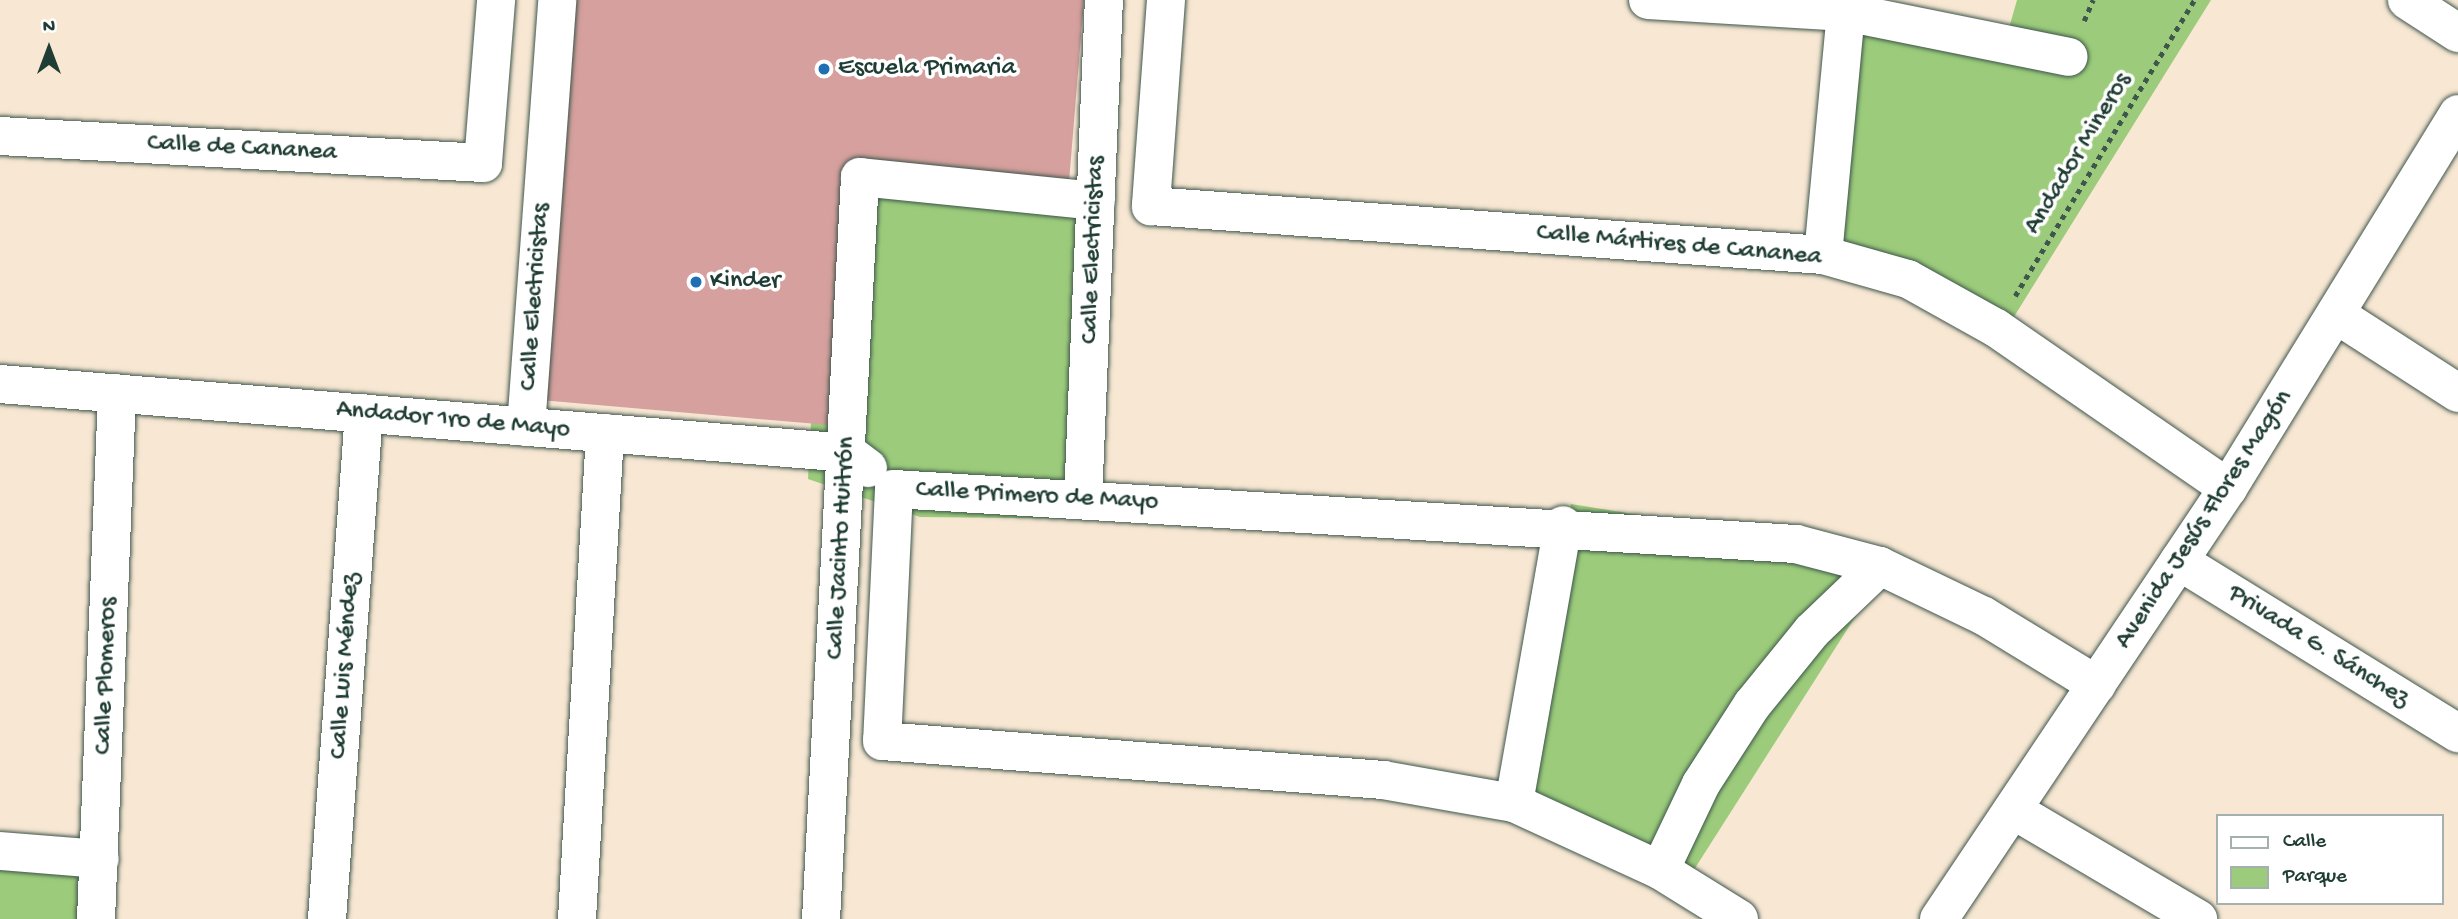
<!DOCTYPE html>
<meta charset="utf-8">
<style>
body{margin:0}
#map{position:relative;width:2458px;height:919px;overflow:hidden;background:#f7e7d3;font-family:"Gochi Hand",sans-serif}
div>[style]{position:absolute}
.green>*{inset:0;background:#9ccc7b}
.building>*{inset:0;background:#d5a09d}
.path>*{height:4.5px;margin-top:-2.25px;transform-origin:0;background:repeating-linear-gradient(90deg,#3f564c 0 5px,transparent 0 10px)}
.roads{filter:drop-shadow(0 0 2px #3f564c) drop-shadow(0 0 2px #3f564c)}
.minor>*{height:38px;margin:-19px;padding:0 19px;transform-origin:19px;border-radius:19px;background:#fff}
.dots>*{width:19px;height:19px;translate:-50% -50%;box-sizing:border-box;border:4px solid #fff;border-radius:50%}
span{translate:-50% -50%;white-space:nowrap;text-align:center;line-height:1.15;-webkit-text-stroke:7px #fff;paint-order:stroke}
.poi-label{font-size:26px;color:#1f3d34}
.left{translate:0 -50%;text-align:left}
.street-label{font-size:26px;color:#1f3d34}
.legend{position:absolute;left:2216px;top:814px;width:228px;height:91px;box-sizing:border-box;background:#fff;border:2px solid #a5b1ae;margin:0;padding:9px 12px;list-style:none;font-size:21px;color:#1f3d34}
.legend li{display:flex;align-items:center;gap:14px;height:35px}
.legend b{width:35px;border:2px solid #a5b1ae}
.north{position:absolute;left:14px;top:14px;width:70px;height:70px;-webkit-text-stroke:5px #fff;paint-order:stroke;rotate:0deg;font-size:19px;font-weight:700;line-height:28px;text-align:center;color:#1f3d34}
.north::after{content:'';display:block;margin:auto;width:24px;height:32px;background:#1f3d34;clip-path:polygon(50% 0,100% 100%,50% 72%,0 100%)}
</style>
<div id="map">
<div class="green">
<i style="clip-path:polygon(1828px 0,2007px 35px,2017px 0,2211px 0,2007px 328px,1809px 248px)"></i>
<i style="clip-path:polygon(825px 152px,1114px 186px,1098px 519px,920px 517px,808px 479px)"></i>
<i style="clip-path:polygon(1571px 504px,1894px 556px,1690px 876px,1491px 817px)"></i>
<i style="clip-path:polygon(0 856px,93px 866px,90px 919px,0 919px)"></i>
</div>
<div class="building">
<i style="clip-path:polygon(576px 0,1084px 0,1069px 182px,852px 163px,829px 425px,540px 400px)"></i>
</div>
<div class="path">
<i style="left:2084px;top:21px;width:23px;rotate:-67deg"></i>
<i style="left:2015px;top:296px;width:346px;rotate:-58.8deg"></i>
</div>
<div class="roads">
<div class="minor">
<i style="left:1166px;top:0;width:207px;rotate:94.2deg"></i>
<i style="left:1151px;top:206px;width:674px;rotate:4.17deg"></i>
<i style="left:1823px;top:255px;width:88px;rotate:15.8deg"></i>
<i style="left:1908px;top:279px;width:101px;rotate:29.1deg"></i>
<i style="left:1996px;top:328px;width:282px;rotate:34.6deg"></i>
<i style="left:1648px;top:0;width:198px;rotate:3.5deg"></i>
<i style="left:1846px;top:12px;width:227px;rotate:11.4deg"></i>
<i style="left:2407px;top:0;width:61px;rotate:32.9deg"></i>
<i style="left:0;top:136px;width:484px;rotate:3.2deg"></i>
<i style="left:483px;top:163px;width:164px;rotate:-85.4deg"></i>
<i style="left:1823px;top:255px;width:244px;rotate:-84.6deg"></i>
<i style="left:2337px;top:315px;width:144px;rotate:32.8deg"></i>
<i style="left:0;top:384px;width:851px;rotate:4.65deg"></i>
<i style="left:848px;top:453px;width:25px;rotate:37deg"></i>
<i style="left:526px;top:427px;width:428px;rotate:-85.8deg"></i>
<i style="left:894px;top:489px;width:904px;rotate:3.49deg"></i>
<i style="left:1796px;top:544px;width:87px;rotate:14.7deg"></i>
<i style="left:1880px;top:566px;width:115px;rotate:25.7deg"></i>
<i style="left:1984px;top:616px;width:132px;rotate:31.4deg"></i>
<i style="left:894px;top:489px;width:252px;rotate:92.7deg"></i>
<i style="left:882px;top:741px;width:503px;rotate:4.45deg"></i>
<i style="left:1383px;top:780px;width:133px;rotate:10deg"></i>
<i style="left:1514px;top:803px;width:161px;rotate:24.7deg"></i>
<i style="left:1660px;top:870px;width:93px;rotate:31.8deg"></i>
<i style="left:1083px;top:499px;width:499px;rotate:-87.6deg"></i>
<i style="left:2179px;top:561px;width:328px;rotate:31.7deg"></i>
<i style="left:1514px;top:803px;width:282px;rotate:-80deg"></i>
<i style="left:2013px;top:810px;width:215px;rotate:30.5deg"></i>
<i style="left:0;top:851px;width:100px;rotate:4.6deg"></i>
<i style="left:1660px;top:870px;width:95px;rotate:-64.5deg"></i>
<i style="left:1701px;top:784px;width:94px;rotate:-57.2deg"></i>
<i style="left:1752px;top:705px;width:95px;rotate:-51deg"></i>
<i style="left:1812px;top:631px;width:94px;rotate:-43.7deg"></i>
<i style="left:96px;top:919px;width:526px;rotate:-87.71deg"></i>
<i style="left:327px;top:919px;width:507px;rotate:-85.82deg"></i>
<i style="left:577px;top:919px;width:487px;rotate:-86.7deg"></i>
<i style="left:821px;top:919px;width:743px;rotate:-86.99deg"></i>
<i style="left:860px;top:177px;width:237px;rotate:5.8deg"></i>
<i style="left:1939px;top:919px;width:519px;rotate:-56.16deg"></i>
<i style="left:2228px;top:488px;width:439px;rotate:-58.4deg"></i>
</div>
</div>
<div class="dots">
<i style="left:824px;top:69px;background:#1f6fb2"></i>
<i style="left:696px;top:282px;background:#1f6fb2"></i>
</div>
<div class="poi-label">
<span class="left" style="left:838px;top:69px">Escuela Primaria</span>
<span class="left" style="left:710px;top:282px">Kinder</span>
</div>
<div class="street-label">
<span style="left:242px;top:149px;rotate:3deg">Calle de Cananea</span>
<span style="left:2079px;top:154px;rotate:-59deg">Andador Mineros</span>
<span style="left:1679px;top:246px;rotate:5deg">Calle Mártires de Cananea</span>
<span style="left:1094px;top:250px;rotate:-88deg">Calle Electricistas</span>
<span style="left:536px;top:297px;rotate:-86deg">Calle Electricistas</span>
<span style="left:453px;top:421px;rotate:5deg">Andador 1ro de Mayo</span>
<span style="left:1037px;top:497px;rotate:3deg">Calle Primero de Mayo</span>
<span style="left:2205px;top:520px;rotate:-57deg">Avenida Jesús Flores Magón</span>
<span style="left:842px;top:548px;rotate:-87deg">Calle Jacinto Huitrón</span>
<span style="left:2318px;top:647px;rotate:32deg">Privada G. Sánchez</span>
<span style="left:346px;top:666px;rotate:-86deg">Calle Luis Méndez</span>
<span style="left:107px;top:676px;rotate:-88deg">Calle Plomeros</span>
</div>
<ul class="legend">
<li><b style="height:9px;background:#fff"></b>Calle</li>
<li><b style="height:19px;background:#9ccc7b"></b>Parque</li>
</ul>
<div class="north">N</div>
</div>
